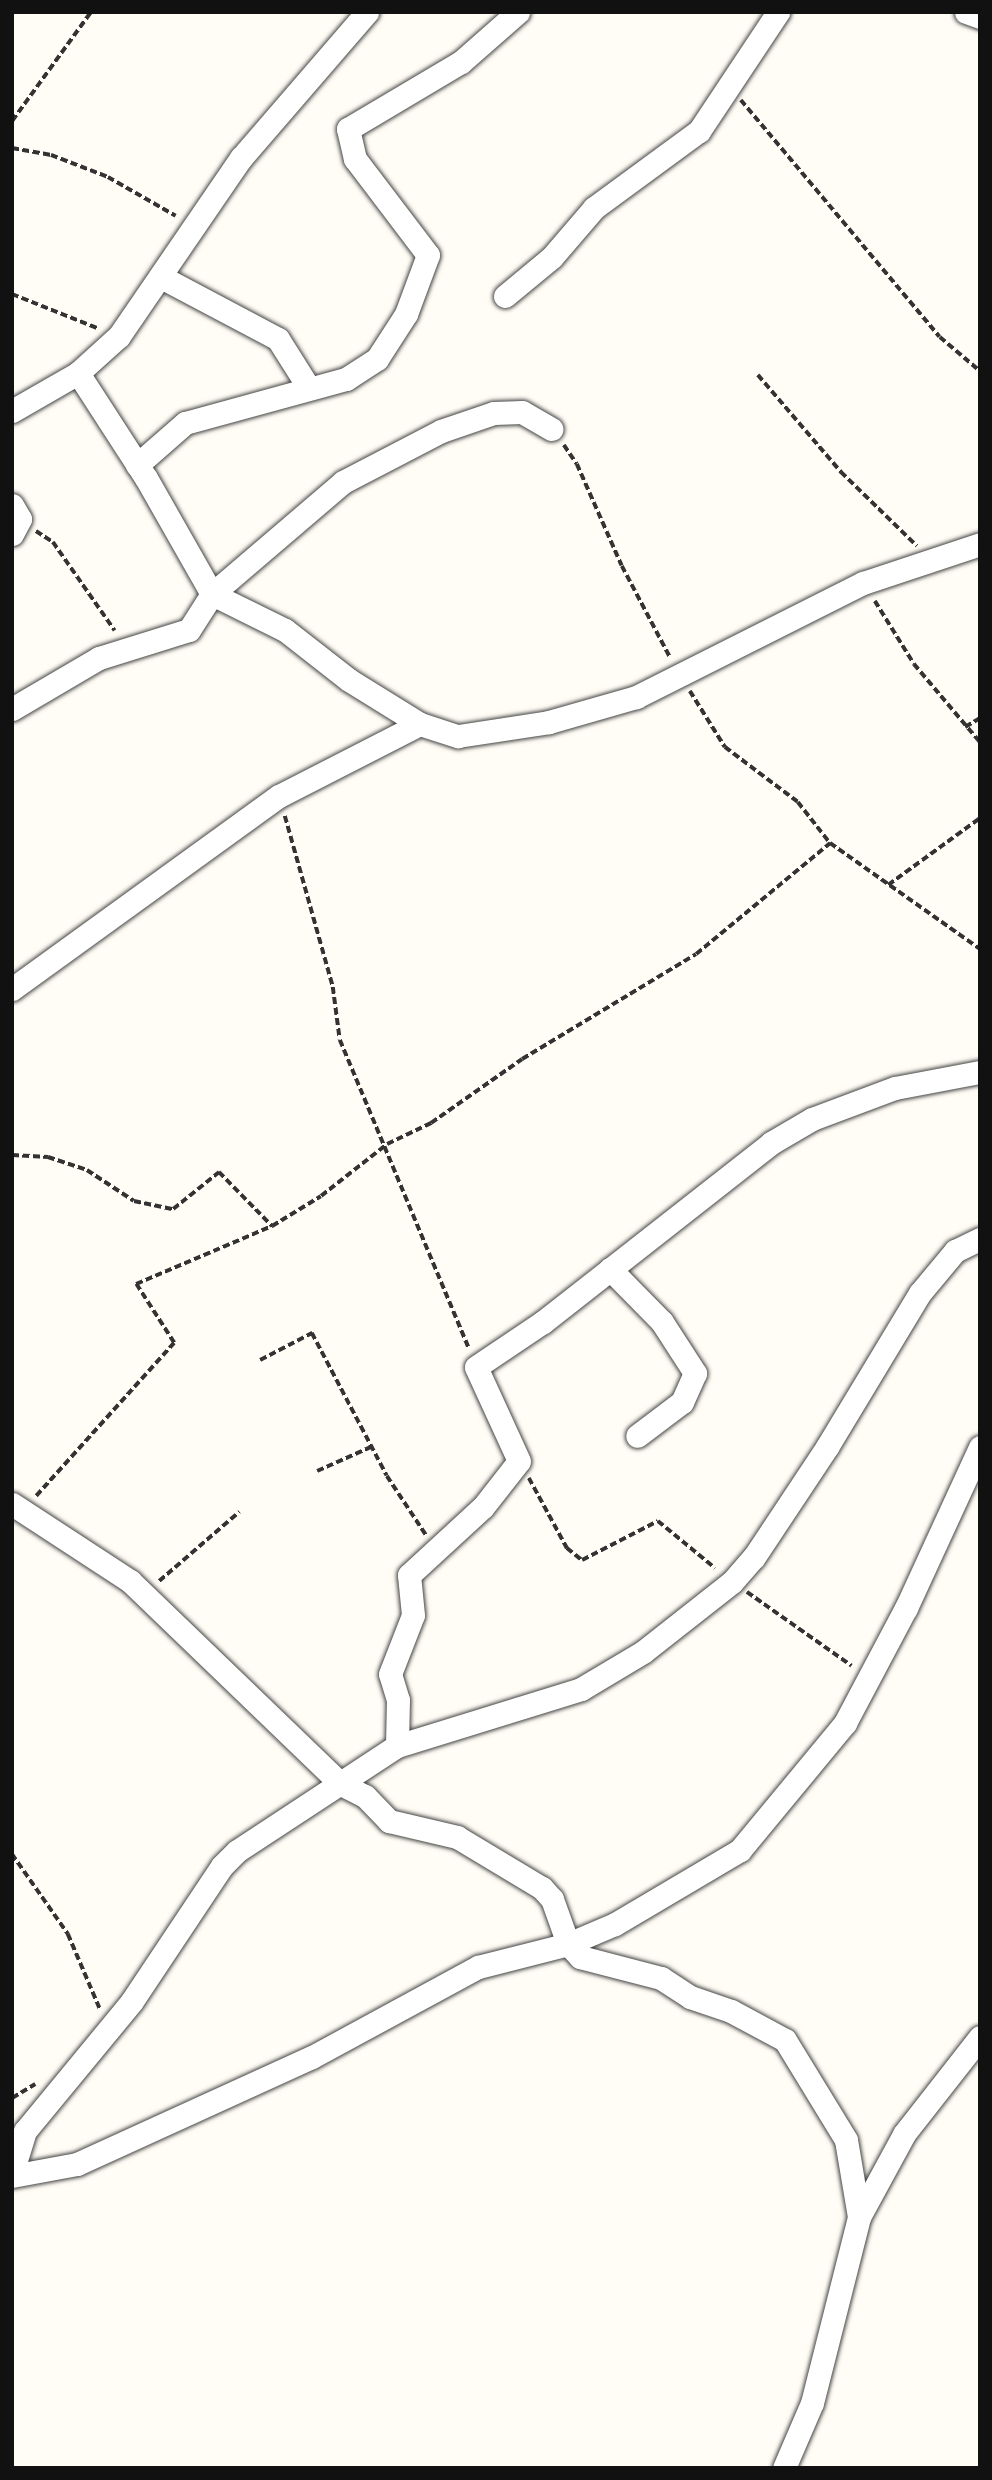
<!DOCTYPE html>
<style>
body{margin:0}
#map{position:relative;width:992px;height:2480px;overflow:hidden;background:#fffdf5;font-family:"Playfair Display",serif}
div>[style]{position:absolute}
.path>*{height:3.5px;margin-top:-1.75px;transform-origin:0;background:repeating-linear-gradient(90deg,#333 0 7px,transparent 0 10.5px)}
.roads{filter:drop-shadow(0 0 2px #444) drop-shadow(0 0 2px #444)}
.minor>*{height:23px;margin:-11.5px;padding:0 11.5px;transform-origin:11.5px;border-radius:11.5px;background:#fff}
span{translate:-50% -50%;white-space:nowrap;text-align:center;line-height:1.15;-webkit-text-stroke:7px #fff;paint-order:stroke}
.frame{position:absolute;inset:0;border:14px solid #111;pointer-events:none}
</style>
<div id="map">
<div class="path">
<i style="left:741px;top:100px;width:309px;rotate:50deg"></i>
<i style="left:940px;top:337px;width:52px;rotate:40.4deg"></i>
<i style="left:12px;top:121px;width:135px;rotate:-54.1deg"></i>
<i style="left:12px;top:148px;width:40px;rotate:10deg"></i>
<i style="left:51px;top:155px;width:61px;rotate:21.1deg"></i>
<i style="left:108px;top:177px;width:78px;rotate:29.8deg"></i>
<i style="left:12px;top:294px;width:92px;rotate:21.8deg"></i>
<i style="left:758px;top:375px;width:128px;rotate:49.4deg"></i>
<i style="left:841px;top:472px;width:106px;rotate:44.2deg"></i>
<i style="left:564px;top:445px;width:23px;rotate:56deg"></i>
<i style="left:577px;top:464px;width:111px;rotate:66.2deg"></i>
<i style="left:622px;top:566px;width:103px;rotate:62.2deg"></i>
<i style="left:36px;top:531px;width:20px;rotate:33deg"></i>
<i style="left:53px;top:542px;width:108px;rotate:55.1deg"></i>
<i style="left:875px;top:601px;width:74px;rotate:58.2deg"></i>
<i style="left:914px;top:664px;width:102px;rotate:49.8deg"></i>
<i style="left:690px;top:691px;width:66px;rotate:58deg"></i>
<i style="left:725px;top:747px;width:91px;rotate:37deg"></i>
<i style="left:798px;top:802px;width:52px;rotate:52deg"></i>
<i style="left:830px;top:843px;width:184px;rotate:35.2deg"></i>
<i style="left:965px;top:727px;width:17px;rotate:-31deg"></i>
<i style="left:285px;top:816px;width:178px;rotate:74.3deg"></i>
<i style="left:333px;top:987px;width:53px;rotate:82.5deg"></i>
<i style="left:340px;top:1040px;width:335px;rotate:67.3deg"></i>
<i style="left:888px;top:885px;width:114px;rotate:-36.1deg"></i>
<i style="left:12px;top:1155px;width:36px;rotate:3deg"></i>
<i style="left:48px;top:1157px;width:41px;rotate:18.4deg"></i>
<i style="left:87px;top:1170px;width:56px;rotate:33.4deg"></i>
<i style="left:134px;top:1201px;width:40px;rotate:12deg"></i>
<i style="left:173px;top:1209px;width:59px;rotate:-38.8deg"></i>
<i style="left:219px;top:1172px;width:76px;rotate:45.5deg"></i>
<i style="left:260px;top:1360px;width:59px;rotate:-27.4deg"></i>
<i style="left:312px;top:1333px;width:161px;rotate:62.3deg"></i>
<i style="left:387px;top:1476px;width:71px;rotate:56.5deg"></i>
<i style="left:317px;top:1471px;width:61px;rotate:-24.1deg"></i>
<i style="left:529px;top:1478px;width:80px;rotate:61.5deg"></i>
<i style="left:567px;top:1548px;width:19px;rotate:39deg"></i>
<i style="left:582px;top:1560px;width:85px;rotate:-27.2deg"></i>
<i style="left:658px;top:1521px;width:74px;rotate:39.5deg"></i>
<i style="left:36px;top:1496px;width:206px;rotate:-48deg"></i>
<i style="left:174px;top:1343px;width:70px;rotate:-122.8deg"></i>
<i style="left:136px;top:1284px;width:148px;rotate:-23.1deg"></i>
<i style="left:272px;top:1226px;width:57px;rotate:-31.5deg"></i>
<i style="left:321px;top:1196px;width:84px;rotate:-38.2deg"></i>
<i style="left:387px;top:1144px;width:49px;rotate:-25.5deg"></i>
<i style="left:431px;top:1123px;width:111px;rotate:-35.1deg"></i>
<i style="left:522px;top:1059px;width:203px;rotate:-31.1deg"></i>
<i style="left:696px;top:954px;width:174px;rotate:-39.6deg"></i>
<i style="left:159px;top:1581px;width:106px;rotate:-40.8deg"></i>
<i style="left:747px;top:1592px;width:128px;rotate:35.2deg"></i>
<i style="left:12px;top:1854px;width:98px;rotate:55deg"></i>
<i style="left:68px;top:1934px;width:82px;rotate:66.9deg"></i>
<i style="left:12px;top:2098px;width:27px;rotate:-31deg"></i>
</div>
<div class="roads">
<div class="minor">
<i style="left:966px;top:12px;width:15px;rotate:20deg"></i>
<i style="left:163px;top:278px;width:130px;rotate:27.9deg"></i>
<i style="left:278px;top:339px;width:58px;rotate:57.7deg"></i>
<i style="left:505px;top:296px;width:61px;rotate:-39.7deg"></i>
<i style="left:552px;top:257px;width:65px;rotate:-49.4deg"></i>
<i style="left:594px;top:208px;width:130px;rotate:-36.3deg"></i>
<i style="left:699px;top:131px;width:143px;rotate:-56.4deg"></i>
<i style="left:78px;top:373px;width:125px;rotate:57.1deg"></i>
<i style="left:146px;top:478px;width:133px;rotate:60.4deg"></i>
<i style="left:212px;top:594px;width:81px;rotate:26.3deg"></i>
<i style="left:285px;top:630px;width:81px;rotate:38deg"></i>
<i style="left:349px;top:680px;width:84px;rotate:31.8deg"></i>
<i style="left:12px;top:411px;width:76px;rotate:-29.9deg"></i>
<i style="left:78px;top:373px;width:55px;rotate:-42.1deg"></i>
<i style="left:119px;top:336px;width:216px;rotate:-55.6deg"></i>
<i style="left:241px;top:158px;width:193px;rotate:-49.2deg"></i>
<i style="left:137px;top:465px;width:64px;rotate:-41.2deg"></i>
<i style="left:185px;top:423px;width:167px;rotate:-15.3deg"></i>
<i style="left:346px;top:379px;width:37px;rotate:-33deg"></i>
<i style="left:377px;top:359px;width:54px;rotate:-57.2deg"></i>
<i style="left:406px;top:314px;width:63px;rotate:-69.6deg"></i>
<i style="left:428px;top:255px;width:121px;rotate:-127.2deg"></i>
<i style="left:355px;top:159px;width:31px;rotate:-103deg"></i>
<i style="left:348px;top:129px;width:131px;rotate:-30.7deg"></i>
<i style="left:461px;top:62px;width:76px;rotate:-41.3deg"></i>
<i style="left:12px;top:505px;width:16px;rotate:60deg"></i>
<i style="left:20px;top:519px;width:17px;rotate:118deg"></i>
<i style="left:12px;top:709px;width:101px;rotate:-30.4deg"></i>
<i style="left:99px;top:658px;width:94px;rotate:-17.3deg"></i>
<i style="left:189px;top:630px;width:43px;rotate:-57.4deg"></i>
<i style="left:212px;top:594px;width:172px;rotate:-40.5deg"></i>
<i style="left:343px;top:482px;width:110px;rotate:-27.5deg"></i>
<i style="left:441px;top:431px;width:56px;rotate:-18.8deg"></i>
<i style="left:494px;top:413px;width:28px;rotate:-2deg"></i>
<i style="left:522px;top:412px;width:34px;rotate:30deg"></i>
<i style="left:12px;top:989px;width:329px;rotate:-35.9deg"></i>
<i style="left:279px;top:796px;width:158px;rotate:-27.1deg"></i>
<i style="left:420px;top:724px;width:40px;rotate:18deg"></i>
<i style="left:458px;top:736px;width:92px;rotate:-8.7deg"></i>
<i style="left:549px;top:722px;width:91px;rotate:-16deg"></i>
<i style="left:636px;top:697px;width:254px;rotate:-26.7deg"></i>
<i style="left:863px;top:583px;width:123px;rotate:-18.4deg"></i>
<i style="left:610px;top:1269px;width:74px;rotate:45.5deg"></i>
<i style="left:662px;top:1322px;width:61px;rotate:57.1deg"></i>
<i style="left:695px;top:1373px;width:32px;rotate:114deg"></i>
<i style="left:682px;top:1402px;width:56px;rotate:142.9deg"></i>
<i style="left:12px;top:1504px;width:141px;rotate:33.1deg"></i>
<i style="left:130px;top:1581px;width:293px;rotate:43.9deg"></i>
<i style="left:341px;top:1784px;width:27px;rotate:27deg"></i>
<i style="left:365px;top:1796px;width:35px;rotate:46deg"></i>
<i style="left:389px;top:1821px;width:70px;rotate:13.2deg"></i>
<i style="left:457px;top:1837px;width:99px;rotate:31deg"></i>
<i style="left:542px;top:1888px;width:15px;rotate:48deg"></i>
<i style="left:552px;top:1899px;width:48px;rotate:70.4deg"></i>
<i style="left:568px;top:1944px;width:18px;rotate:47deg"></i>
<i style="left:580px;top:1957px;width:84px;rotate:14.5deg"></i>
<i style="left:661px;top:1978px;width:35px;rotate:33deg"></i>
<i style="left:690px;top:1997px;width:43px;rotate:18.9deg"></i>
<i style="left:731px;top:2011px;width:61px;rotate:28.2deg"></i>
<i style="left:785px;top:2040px;width:117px;rotate:58.6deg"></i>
<i style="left:846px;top:2140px;width:78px;rotate:80.4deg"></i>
<i style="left:397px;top:1746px;width:193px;rotate:-17.2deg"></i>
<i style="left:581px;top:1689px;width:72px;rotate:-30.8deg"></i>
<i style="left:643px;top:1652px;width:113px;rotate:-38.2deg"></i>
<i style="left:732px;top:1582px;width:33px;rotate:-49deg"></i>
<i style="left:754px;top:1557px;width:132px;rotate:-56.4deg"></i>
<i style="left:827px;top:1447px;width:180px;rotate:-58.9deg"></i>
<i style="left:920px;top:1293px;width:55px;rotate:-50.2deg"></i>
<i style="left:955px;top:1251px;width:28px;rotate:-26deg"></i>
<i style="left:12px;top:2173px;width:44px;rotate:-72.8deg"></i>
<i style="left:25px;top:2131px;width:168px;rotate:-50.5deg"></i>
<i style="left:132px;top:2001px;width:162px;rotate:-56.3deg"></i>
<i style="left:222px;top:1866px;width:21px;rotate:-45deg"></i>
<i style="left:237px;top:1851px;width:191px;rotate:-33.3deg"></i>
<i style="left:397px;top:1746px;width:46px;rotate:-88.8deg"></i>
<i style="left:398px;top:1700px;width:27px;rotate:-107deg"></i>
<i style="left:390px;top:1674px;width:63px;rotate:-68.7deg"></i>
<i style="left:413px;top:1615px;width:40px;rotate:-95.7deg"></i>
<i style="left:409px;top:1575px;width:100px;rotate:-42.6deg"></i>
<i style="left:483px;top:1507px;width:58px;rotate:-52deg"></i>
<i style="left:519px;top:1461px;width:103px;rotate:-114.6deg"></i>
<i style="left:476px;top:1367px;width:81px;rotate:-33.9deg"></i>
<i style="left:543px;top:1322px;width:290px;rotate:-38.1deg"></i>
<i style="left:771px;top:1143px;width:48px;rotate:-30.3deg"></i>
<i style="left:812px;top:1119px;width:89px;rotate:-20.5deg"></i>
<i style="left:895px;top:1088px;width:86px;rotate:-10.7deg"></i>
<i style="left:12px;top:2176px;width:66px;rotate:-10.5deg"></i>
<i style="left:77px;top:2164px;width:258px;rotate:-24.5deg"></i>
<i style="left:312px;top:2057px;width:189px;rotate:-28.5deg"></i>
<i style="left:478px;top:1967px;width:93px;rotate:-14.3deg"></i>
<i style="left:568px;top:1944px;width:51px;rotate:-23.1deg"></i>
<i style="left:615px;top:1924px;width:145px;rotate:-30.6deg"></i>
<i style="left:740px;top:1850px;width:165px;rotate:-50.4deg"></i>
<i style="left:845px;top:1723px;width:130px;rotate:-62.1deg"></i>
<i style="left:906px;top:1608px;width:177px;rotate:-65.3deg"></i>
<i style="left:784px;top:2468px;width:71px;rotate:-66.7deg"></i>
<i style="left:812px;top:2403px;width:192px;rotate:-75.8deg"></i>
<i style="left:859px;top:2217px;width:94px;rotate:-61.5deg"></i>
<i style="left:904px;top:2134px;width:123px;rotate:-51.9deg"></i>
</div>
</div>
<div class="frame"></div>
</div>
